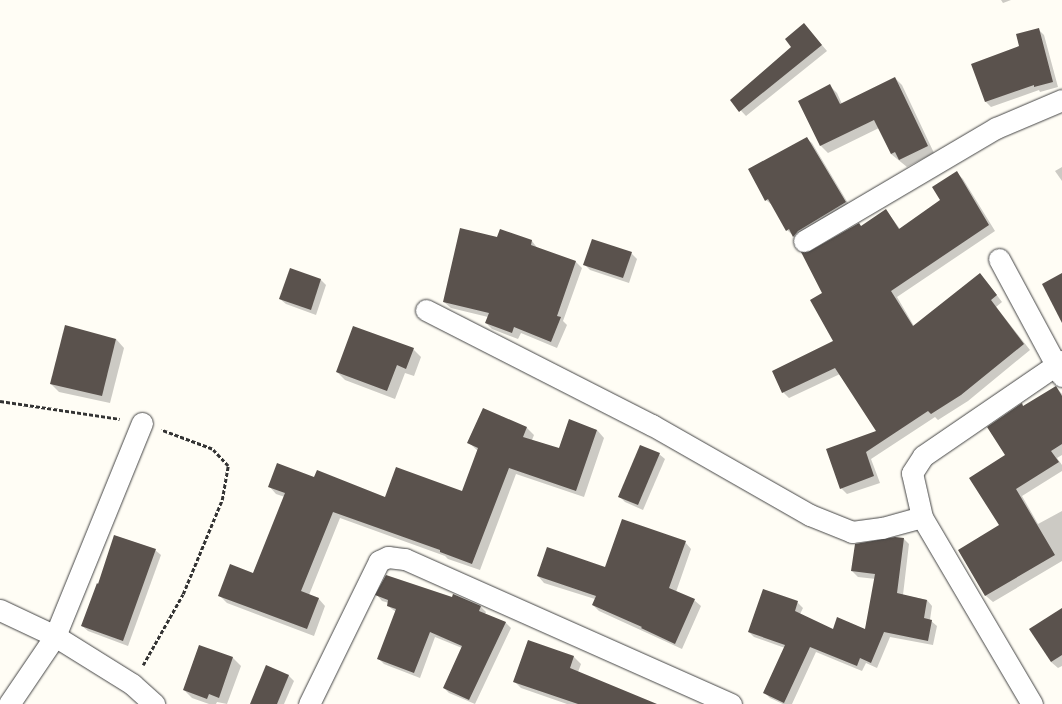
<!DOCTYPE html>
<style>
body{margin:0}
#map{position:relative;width:1062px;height:704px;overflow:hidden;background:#fffdf5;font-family:Literata,serif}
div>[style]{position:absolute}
.shadow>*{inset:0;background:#0003}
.building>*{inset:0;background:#5a524d}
.path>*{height:2.5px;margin-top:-1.25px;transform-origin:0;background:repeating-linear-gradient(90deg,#333 0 4px,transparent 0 6px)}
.roads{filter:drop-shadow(0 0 1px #444) drop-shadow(0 0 1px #444)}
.minor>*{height:21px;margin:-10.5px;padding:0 10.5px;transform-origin:10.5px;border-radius:10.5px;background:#fff}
span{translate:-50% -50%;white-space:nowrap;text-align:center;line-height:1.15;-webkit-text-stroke:4px #fff;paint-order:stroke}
</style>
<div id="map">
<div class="shadow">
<i style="clip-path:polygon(1001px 0,1011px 0,1003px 3px)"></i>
<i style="clip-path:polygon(804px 24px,827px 51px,746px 116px,731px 100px,792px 47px)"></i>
<i style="clip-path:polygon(1038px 29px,1044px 35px,1058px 87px,1040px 92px,1039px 90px,991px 107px,986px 102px,972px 65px,1020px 47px)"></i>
<i style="clip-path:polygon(895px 78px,902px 85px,934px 153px,907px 167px,891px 154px,879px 128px,828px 153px,821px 146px,799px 101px,830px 86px,837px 93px,842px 104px)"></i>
<i style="clip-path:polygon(806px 138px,812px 143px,851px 208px,799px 241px,787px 230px,772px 205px,766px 200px)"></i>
<i style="clip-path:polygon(1062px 167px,1062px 181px,1055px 171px)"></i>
<i style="clip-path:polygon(957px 173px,963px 179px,995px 231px,897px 297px,914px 326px,986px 281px,1002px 302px,996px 307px,1030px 350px,968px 401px,938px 420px,935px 417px,871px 459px,880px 483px,847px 494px,841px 488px,877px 431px,840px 374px,789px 398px,783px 392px,835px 342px,823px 293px,810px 252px,862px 227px,886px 210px,900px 229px,942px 200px)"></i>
<i style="clip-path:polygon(500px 230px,532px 241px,538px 249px,576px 262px,582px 268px,563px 321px,567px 325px,557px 348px,521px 333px,518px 339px,492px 329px,486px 323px,488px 317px,451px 308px,444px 302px,497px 238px)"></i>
<i style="clip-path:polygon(631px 253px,637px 259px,629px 283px,590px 270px,585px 265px)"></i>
<i style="clip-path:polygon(321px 280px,326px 285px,316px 315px,286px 304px,280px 299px)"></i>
<i style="clip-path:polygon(116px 339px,124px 348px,110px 403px,59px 392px,51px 384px)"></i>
<i style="clip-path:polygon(413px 349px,421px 357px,414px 376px,405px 373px,395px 399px,345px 380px,337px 372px)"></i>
<i style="clip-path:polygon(1056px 387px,1062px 394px,1062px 455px,1057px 458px,1062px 465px,1062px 471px,1022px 496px,1038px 524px,1062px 511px,1062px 561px,993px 602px,986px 596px,959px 550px,1001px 526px,1006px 455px,1024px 407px)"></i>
<i style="clip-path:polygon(483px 409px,527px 428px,534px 435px,532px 440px,559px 449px,569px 421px,597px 430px,604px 438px,584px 497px,516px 474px,480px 570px,448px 559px,445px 556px,340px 518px,309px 595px,318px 598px,325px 606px,314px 636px,227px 603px,220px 596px,253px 574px,285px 497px,276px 494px,269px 486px,315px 478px,386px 498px,463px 492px,478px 451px,468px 442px)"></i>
<i style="clip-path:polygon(659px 454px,665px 459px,643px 510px,625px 502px,619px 496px)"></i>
<i style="clip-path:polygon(904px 539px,909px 544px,903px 595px,927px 600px,932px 606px,930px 620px,937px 626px,933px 645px,890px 637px,877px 668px,866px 663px,862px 671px,816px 652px,792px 704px,783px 704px,770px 698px,764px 692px,785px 648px,754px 637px,749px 632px,797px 602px,803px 608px,800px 614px,833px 630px,865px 630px,876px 579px,858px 577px,852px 571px)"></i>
<i style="clip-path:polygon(685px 542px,691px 549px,676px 592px,694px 600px,701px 606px,682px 649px,599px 611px,593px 605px,595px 599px,544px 583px,538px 576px,605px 568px)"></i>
<i style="clip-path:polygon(155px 550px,161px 555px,128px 646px,88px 631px,82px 626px,99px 585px)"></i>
<i style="clip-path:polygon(377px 595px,481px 607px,486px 612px,485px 614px,505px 622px,511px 628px,475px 704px,449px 693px,444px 688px,462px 648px,435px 637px,420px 678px,384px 664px,378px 658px,396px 612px,388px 606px,389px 603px,382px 601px)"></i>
<i style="clip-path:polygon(1062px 609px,1062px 666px,1058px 668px,1051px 662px)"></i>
<i style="clip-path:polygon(528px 641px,574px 657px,581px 664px,578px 672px,647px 704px,567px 704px,521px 688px,514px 681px)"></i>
<i style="clip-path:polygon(199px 646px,233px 658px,241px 666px,227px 704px,217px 702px,216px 704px,209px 704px,192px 698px,184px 690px)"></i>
<i style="clip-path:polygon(267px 667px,289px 676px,294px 681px,284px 704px,251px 704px)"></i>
</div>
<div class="building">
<i style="clip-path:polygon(804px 23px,822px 45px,739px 112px,730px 100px,791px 47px,785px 39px)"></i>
<i style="clip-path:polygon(1039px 28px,1053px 82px,1034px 87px,1034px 85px,985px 102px,971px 64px,1019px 46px,1016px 34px)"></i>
<i style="clip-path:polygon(895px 77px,928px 146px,899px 160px,895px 152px,891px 154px,874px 120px,820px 146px,798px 101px,830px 84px,840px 104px)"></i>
<i style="clip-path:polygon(807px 137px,846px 202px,798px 231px,793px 237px,789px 229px,786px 231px,768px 199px,765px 201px,748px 169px)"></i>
<i style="clip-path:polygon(957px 171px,989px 225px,891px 291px,913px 326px,980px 273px,997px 295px,991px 300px,1024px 344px,961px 395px,931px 414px,928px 411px,866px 452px,874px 476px,840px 489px,826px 449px,876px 431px,835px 368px,782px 393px,772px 371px,833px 341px,810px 300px,822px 293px,801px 252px,810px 251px,859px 223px,861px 226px,886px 209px,899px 229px,940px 200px,932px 187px)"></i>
<i style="clip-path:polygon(460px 228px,497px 237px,500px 229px,532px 240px,531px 245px,576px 261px,557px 316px,561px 317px,551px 342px,514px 327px,512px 333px,485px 323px,489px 313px,443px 302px)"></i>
<i style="clip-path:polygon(592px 239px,632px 252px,623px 278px,583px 265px)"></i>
<i style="clip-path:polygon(290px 268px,321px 279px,311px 310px,279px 299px)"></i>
<i style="clip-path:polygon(1062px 273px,1062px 323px,1042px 284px)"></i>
<i style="clip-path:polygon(65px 325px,116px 339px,102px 396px,50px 384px)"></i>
<i style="clip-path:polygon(353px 326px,414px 348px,406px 369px,397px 365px,387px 391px,336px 372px)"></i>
<i style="clip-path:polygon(1056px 386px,1062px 396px,1062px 444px,1051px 451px,1059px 462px,1016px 489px,1055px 555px,985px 596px,958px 550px,999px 525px,969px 478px,1005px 455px,987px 427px,1022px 403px,1023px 406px)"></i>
<i style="clip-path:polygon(483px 408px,527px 427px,523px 437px,559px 448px,569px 419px,597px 430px,576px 491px,509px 468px,472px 564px,440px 552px,440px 550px,333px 512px,301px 591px,319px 598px,307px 629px,218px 596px,230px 564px,253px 573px,285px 493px,268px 487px,277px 463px,314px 477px,317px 470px,385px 497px,396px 467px,462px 491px,478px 448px,467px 443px)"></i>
<i style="clip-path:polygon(640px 445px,660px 453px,638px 505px,618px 497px)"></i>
<i style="clip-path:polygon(622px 519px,686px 541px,669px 588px,695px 599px,675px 644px,641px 628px,642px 627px,592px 605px,596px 596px,537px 576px,547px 547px,605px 567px)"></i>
<i style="clip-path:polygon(114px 535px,156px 549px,123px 641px,81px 626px,97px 583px,98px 584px)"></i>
<i style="clip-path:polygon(895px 537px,904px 538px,897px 593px,927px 600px,924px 618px,932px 620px,928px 641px,884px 632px,871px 663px,860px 658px,857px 666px,810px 647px,784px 703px,763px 693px,785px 645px,748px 632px,763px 589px,798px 601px,795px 611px,833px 629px,837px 617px,865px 629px,875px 574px,851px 571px,855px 544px)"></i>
<i style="clip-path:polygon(386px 575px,452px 597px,453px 594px,481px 606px,479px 611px,506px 622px,469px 700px,443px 688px,462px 646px,430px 632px,414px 673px,377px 659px,396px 609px,387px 606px,388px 600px,375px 595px)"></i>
<i style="clip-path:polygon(1062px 608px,1062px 655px,1051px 662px,1029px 629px)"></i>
<i style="clip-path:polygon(528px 640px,574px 656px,570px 668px,657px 704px,578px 704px,513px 682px)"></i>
<i style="clip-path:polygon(199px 645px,233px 657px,219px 698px,209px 694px,207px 699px,183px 690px)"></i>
<i style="clip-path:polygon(266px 665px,289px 675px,277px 704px,250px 704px)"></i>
</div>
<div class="path">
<i style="left:0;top:401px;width:121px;rotate:8.5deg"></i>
<i style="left:143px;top:665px;width:81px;rotate:-60.6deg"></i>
<i style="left:183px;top:594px;width:102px;rotate:-67.5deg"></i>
<i style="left:222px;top:500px;width:35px;rotate:-80deg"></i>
<i style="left:228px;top:466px;width:23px;rotate:-133deg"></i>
<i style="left:212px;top:449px;width:54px;rotate:-159.6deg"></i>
</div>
<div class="roads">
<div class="minor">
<i style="left:804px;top:241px;width:223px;rotate:-30.5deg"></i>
<i style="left:996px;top:128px;width:72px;rotate:-23deg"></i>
<i style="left:999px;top:259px;width:133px;rotate:61.7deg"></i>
<i style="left:426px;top:310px;width:254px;rotate:27deg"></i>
<i style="left:652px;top:425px;width:182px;rotate:29.7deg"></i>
<i style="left:810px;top:515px;width:45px;rotate:22deg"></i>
<i style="left:852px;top:532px;width:30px;rotate:-8deg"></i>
<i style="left:882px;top:528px;width:41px;rotate:-15.4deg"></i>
<i style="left:0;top:610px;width:61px;rotate:25.3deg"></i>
<i style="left:55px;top:636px;width:91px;rotate:31.9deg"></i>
<i style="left:132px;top:684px;width:30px;rotate:42deg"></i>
<i style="left:9px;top:704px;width:82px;rotate:-55.9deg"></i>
<i style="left:55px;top:636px;width:230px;rotate:-67.8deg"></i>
<i style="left:309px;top:704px;width:159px;rotate:-63.9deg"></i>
<i style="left:379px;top:561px;width:10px;rotate:-24deg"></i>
<i style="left:388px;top:557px;width:17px;rotate:7deg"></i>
<i style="left:405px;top:559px;width:357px;rotate:24deg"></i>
<i style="left:1032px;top:704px;width:217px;rotate:-120.5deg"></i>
<i style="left:922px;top:517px;width:45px;rotate:-102.8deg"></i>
<i style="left:912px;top:473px;width:20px;rotate:-57deg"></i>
<i style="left:923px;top:456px;width:168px;rotate:-34.4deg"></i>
</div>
</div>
</div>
